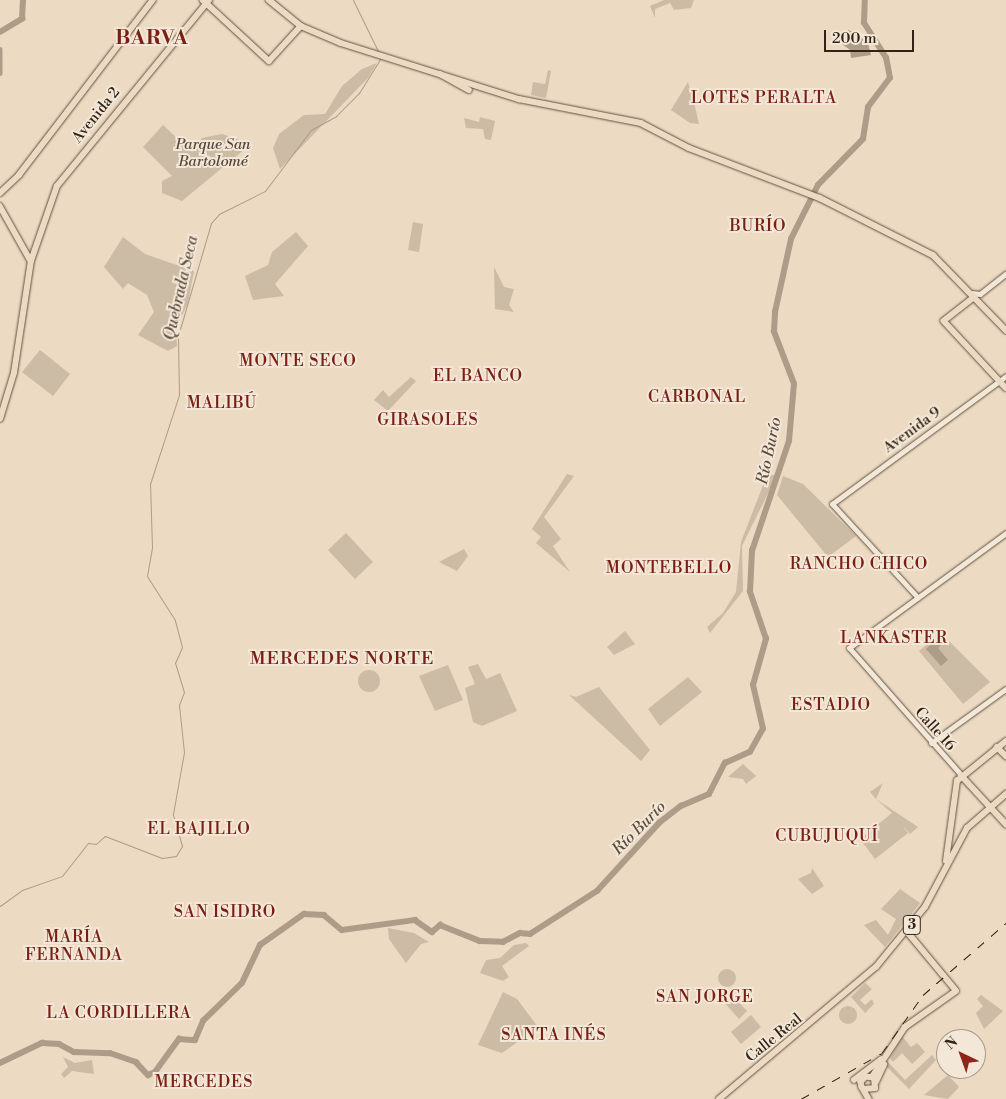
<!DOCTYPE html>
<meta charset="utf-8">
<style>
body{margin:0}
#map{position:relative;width:1006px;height:1099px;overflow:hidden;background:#ecdac2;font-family:"Libre Bodoni",serif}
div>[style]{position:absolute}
.green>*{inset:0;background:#ccbba5}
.round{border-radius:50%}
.water>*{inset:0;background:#ad9c88}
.stream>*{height:1px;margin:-0.5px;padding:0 0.5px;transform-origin:0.5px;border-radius:0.5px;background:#ad9c88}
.river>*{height:5.5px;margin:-2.75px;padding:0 2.75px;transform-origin:2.75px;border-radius:2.75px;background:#ad9c88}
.roads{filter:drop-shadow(0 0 1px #605141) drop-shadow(0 0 1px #605141)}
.minor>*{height:4.5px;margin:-2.25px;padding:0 2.25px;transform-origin:2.25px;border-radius:2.25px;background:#f3e7d7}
.major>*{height:5.5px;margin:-2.75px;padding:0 2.75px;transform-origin:2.75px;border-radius:2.75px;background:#ecdac2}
.rail>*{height:1px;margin-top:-0.5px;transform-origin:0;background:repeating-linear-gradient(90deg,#322316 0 9px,transparent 0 18px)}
span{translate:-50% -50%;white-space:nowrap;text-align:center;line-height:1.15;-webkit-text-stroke:4px #f3e7d7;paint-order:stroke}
.shield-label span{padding:1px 4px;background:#f3e7d7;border:1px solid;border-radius:4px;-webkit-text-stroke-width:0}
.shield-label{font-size:14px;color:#322316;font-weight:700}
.street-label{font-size:15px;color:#322316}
.park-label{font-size:15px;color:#58493a;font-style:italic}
.neighbourhood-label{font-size:16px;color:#7a1f14;letter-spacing:1px}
.water-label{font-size:16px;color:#5d4d3e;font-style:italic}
.quarter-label{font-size:18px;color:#7a1f14;letter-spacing:1px}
.district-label{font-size:20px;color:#7a1f14;font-weight:700;letter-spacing:1px}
.north{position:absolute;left:936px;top:1029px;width:50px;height:50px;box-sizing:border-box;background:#f3e7d7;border:1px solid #a6998a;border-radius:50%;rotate:318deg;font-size:14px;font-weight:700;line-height:20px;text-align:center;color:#322316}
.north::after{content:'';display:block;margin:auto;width:18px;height:22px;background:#8f2418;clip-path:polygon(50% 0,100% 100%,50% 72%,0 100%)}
.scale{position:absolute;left:824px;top:30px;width:90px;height:22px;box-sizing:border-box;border:2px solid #322316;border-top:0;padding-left:6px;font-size:15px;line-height:18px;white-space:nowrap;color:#322316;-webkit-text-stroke:4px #f3e7d7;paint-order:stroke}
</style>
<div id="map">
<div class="green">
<i style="clip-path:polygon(664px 0,694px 0,691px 8px,674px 10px,670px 3px,655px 9px,655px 18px,650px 6px)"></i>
<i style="clip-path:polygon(377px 63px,368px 78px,280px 169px,273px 148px,279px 134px,304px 115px,325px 114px,342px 86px,362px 69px)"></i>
<i style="clip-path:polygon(548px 70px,551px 71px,546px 98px,531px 95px,533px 82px,545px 84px)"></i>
<i style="clip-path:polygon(688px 82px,696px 111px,699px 124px,690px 123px,671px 110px)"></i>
<i style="clip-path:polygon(480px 117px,495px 121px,491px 140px,485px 139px,483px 129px,466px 128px,464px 118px,479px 122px)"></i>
<i style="clip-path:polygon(163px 125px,192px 152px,202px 138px,222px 134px,251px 144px,182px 201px,162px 193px,162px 181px,172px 176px,143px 147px)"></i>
<i style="clip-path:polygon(413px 222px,423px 224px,419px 252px,408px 250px)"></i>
<i style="clip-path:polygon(296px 232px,308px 246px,275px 284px,284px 296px,253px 300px,245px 276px,268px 265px,272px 252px)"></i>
<i style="clip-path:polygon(123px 237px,145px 254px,194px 271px,188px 303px,176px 328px,177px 346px,168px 351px,138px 335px,154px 312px,147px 295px,128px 283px,123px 289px,104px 267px)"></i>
<i style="clip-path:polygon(494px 267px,504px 287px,514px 289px,509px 305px,514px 312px,495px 309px)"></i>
<i style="clip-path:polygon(40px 350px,70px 374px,53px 396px,22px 372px)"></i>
<i style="clip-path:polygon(411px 377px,416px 381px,388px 411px,374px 400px,383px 390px,389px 397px)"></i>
<i style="clip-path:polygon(567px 474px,574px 476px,544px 517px,561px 539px,553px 546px,570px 572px,536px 543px,541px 537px,532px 529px)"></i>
<i style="clip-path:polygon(767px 475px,777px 475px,742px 546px,743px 591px,710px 633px,707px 627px,723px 613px,736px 592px,741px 542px)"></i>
<i style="clip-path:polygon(783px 476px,803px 484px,856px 536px,828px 557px,777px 495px)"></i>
<i style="clip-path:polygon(346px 533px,373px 562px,355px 579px,328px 550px)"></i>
<i style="clip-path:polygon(464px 549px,468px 556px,457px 571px,439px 562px)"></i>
<i style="clip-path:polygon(625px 631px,635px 644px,614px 655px,607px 647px)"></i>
<i style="clip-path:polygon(941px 633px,990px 682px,963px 704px,919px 651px)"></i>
<i style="clip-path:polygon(478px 664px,486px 679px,500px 673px,517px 711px,482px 726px,473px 722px,465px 688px,475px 684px,468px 667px)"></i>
<i style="clip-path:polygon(448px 665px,463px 700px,435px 711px,419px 676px)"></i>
<i class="round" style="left:358px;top:670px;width:22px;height:22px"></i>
<i style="clip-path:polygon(688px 677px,702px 692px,660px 726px,648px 709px)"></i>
<i style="clip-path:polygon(599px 687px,650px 750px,641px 761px,569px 695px,576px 697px)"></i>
<i style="clip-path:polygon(743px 764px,756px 776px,746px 784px,743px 779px,728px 777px)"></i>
<i style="clip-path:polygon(883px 783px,876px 799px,918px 827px,910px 834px,902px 825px,908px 833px,875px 859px,860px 839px,892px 813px,876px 799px,870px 792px)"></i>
<i style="clip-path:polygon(812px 868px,824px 886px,812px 894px,798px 879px,811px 873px)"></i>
<i style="clip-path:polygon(900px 889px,920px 903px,885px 947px,864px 925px,876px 920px,888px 935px,896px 919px,881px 909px)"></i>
<i style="clip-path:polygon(388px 928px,414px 933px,429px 942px,421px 944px,406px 963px,389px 939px)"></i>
<i style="clip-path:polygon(526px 943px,529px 946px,502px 966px,509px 977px,503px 981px,480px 973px,486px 960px,500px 958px,514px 945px)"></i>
<i class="round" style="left:718px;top:969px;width:18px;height:18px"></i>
<i style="clip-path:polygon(865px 983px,872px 989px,860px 1000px,865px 1005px,872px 999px,874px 1004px,865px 1013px,851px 997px)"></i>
<i style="clip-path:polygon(503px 992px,517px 999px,538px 1027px,502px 1053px,478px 1045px)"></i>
<i style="clip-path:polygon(731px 994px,747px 1011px,739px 1019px,723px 1001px)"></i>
<i style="clip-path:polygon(981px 995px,1003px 1011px,984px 1029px,976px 1013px,983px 1006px,977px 999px)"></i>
<i class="round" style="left:839px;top:1006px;width:18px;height:18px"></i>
<i style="clip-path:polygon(751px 1015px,761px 1027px,741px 1044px,731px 1032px)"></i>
<i style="clip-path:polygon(902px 1036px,911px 1047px,917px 1043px,925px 1052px,912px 1064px,902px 1053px,893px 1062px,890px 1058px)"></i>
<i style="clip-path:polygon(932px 1055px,936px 1060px,909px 1089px,887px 1067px,887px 1061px,905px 1080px)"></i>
<i style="clip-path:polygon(63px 1057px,75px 1063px,92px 1060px,94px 1074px,72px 1071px,64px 1078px,61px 1074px,68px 1067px)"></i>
<i style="clip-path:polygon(948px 1075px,959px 1087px,948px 1099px,924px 1095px)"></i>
</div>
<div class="water">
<i style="clip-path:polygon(848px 30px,867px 39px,871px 55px,851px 58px,850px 50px,842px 44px)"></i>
<i style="clip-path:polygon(938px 638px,942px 644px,938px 648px,948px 660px,941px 666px,926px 649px)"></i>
</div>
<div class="stream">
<i style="left:353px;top:0;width:59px;rotate:63.9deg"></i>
<i style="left:0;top:906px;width:27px;rotate:-36deg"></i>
<i style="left:22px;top:890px;width:42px;rotate:-19.3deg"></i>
<i style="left:62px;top:876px;width:42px;rotate:-51.8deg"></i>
<i style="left:88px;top:843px;width:8px;rotate:7deg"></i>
<i style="left:96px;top:844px;width:12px;rotate:-42deg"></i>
<i style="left:105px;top:836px;width:61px;rotate:21.1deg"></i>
<i style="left:162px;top:858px;width:14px;rotate:-8deg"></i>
<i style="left:176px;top:856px;width:12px;rotate:-59deg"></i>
<i style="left:182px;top:846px;width:33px;rotate:-106deg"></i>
<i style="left:173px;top:814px;width:63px;rotate:-79.9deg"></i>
<i style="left:184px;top:752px;width:47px;rotate:-96.1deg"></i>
<i style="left:179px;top:705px;width:14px;rotate:-69deg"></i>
<i style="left:184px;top:692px;width:30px;rotate:-107deg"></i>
<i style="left:175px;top:663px;width:17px;rotate:-66deg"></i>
<i style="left:182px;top:647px;width:28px;rotate:-105deg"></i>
<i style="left:175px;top:620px;width:52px;rotate:-122.5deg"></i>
<i style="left:147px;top:576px;width:29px;rotate:-80deg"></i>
<i style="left:152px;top:547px;width:63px;rotate:-91.8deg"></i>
<i style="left:150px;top:484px;width:94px;rotate:-72deg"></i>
<i style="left:179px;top:395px;width:59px;rotate:-91deg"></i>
<i style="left:178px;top:336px;width:118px;rotate:-73.7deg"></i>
<i style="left:211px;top:223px;width:12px;rotate:-48deg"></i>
<i style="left:219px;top:214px;width:51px;rotate:-26.6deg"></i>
<i style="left:265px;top:191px;width:76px;rotate:-53deg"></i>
<i style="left:311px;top:130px;width:29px;rotate:-29deg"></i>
<i style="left:336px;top:116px;width:33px;rotate:-45deg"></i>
<i style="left:359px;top:93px;width:40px;rotate:-58deg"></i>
</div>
<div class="river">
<i style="left:0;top:32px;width:26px;rotate:-31deg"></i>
<i style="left:22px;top:19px;width:19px;rotate:-87deg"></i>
<i style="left:0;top:50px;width:23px;rotate:90deg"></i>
<i style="left:0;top:1063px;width:47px;rotate:-25.5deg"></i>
<i style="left:42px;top:1043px;width:17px;rotate:3deg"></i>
<i style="left:59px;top:1044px;width:17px;rotate:28deg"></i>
<i style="left:74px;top:1052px;width:36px;rotate:2deg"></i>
<i style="left:110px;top:1053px;width:28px;rotate:19deg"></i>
<i style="left:136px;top:1062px;width:18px;rotate:47deg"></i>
<i style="left:148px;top:1075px;width:8px;rotate:-23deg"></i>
<i style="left:155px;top:1072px;width:41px;rotate:-54deg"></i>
<i style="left:179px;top:1039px;width:16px;rotate:4deg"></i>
<i style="left:195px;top:1040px;width:21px;rotate:-67deg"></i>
<i style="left:203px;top:1021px;width:54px;rotate:-44.3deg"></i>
<i style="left:242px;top:983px;width:42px;rotate:-64.7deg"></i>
<i style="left:260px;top:945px;width:54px;rotate:-35.2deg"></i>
<i style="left:304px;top:914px;width:20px;rotate:3deg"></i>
<i style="left:324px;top:915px;width:23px;rotate:40deg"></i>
<i style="left:342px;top:930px;width:74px;rotate:-7.8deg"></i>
<i style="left:415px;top:920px;width:21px;rotate:35deg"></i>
<i style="left:432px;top:932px;width:11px;rotate:-41deg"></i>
<i style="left:440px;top:925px;width:43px;rotate:21.8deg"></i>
<i style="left:480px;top:941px;width:23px;rotate:2deg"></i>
<i style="left:503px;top:942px;width:19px;rotate:-28deg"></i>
<i style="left:520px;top:933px;width:10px;rotate:6deg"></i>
<i style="left:530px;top:934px;width:80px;rotate:-32.7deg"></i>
<i style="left:597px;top:891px;width:92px;rotate:-47.6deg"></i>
<i style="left:659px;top:823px;width:28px;rotate:-38deg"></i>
<i style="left:681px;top:806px;width:30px;rotate:-23deg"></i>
<i style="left:709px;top:794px;width:35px;rotate:-63deg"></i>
<i style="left:725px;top:763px;width:27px;rotate:-24deg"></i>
<i style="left:750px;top:752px;width:26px;rotate:-61deg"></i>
<i style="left:763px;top:729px;width:45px;rotate:-102.8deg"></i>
<i style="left:753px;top:685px;width:48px;rotate:-74.2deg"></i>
<i style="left:766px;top:639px;width:50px;rotate:-108.8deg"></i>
<i style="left:750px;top:592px;width:41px;rotate:-87.2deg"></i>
<i style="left:752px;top:551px;width:116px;rotate:-71.4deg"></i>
<i style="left:789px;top:441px;width:57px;rotate:-85deg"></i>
<i style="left:794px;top:384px;width:56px;rotate:-111deg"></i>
<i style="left:774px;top:332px;width:20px;rotate:-87deg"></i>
<i style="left:775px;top:312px;width:75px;rotate:-77.6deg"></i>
<i style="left:791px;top:239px;width:60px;rotate:-63.4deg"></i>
<i style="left:818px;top:185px;width:64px;rotate:-45.6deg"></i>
<i style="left:863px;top:139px;width:32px;rotate:-81deg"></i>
<i style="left:868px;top:107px;width:36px;rotate:-53deg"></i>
<i style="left:890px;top:78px;width:20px;rotate:-101deg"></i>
<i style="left:886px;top:58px;width:41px;rotate:-122.2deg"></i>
<i style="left:864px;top:23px;width:23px;rotate:-88deg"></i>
</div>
<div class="roads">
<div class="minor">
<i style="left:972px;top:293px;width:8px;rotate:7deg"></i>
<i style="left:980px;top:294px;width:33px;rotate:-38deg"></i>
<i style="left:918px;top:598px;width:127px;rotate:-132.5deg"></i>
<i style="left:832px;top:504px;width:216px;rotate:-36.3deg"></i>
<i style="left:931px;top:743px;width:92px;rotate:-35.8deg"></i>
<i style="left:961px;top:775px;width:169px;rotate:-131.4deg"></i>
<i style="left:849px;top:648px;width:195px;rotate:-36.2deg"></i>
</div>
<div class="major">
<i style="left:203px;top:0;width:90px;rotate:42.7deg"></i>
<i style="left:269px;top:61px;width:47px;rotate:-47.6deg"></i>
<i style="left:269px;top:0;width:41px;rotate:39.1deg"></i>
<i style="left:301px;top:26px;width:43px;rotate:23deg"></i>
<i style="left:341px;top:43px;width:187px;rotate:17.5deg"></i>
<i style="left:519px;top:99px;width:124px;rotate:11.1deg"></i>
<i style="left:641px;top:123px;width:54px;rotate:27.5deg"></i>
<i style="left:689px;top:148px;width:140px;rotate:20.9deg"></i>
<i style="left:820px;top:198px;width:127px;rotate:26.8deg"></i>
<i style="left:933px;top:255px;width:105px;rotate:45.8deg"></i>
<i style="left:440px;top:74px;width:33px;rotate:29deg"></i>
<i style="left:0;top:193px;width:26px;rotate:-43deg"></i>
<i style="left:19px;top:175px;width:220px;rotate:-52.6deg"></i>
<i style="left:0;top:206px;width:63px;rotate:60.6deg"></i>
<i style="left:975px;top:297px;width:39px;rotate:142deg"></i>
<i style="left:944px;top:321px;width:91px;rotate:47.2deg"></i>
<i style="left:0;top:419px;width:48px;rotate:-73.1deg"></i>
<i style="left:14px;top:373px;width:113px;rotate:-81.4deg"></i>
<i style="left:31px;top:261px;width:79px;rotate:-70.9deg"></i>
<i style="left:57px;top:186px;width:240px;rotate:-50.7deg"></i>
<i style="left:997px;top:747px;width:13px;rotate:45deg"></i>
<i style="left:961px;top:775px;width:67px;rotate:47.4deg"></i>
<i style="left:946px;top:861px;width:81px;rotate:-82.2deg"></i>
<i style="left:957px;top:781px;width:63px;rotate:-39.2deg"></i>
<i style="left:872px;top:1077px;width:60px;rotate:-56.6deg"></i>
<i style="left:905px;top:1027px;width:62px;rotate:-35.2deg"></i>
<i style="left:956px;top:991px;width:77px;rotate:-129.7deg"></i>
<i style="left:854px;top:1080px;width:34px;rotate:-37deg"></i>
<i style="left:876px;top:1082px;width:19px;rotate:-65deg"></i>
<i style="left:864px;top:1089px;width:11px;rotate:-5deg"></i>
<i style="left:875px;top:1088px;width:10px;rotate:-96deg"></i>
<i style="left:874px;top:1078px;width:8px;rotate:-173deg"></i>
<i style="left:866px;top:1077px;width:7px;rotate:135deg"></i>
<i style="left:861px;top:1082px;width:5px;rotate:79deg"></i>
<i style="left:862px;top:1087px;width:14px;rotate:60deg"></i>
<i style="left:719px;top:1099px;width:205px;rotate:-40.1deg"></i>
<i style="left:876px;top:967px;width:77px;rotate:-50.8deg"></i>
<i style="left:925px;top:907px;width:89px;rotate:-62deg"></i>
<i style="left:967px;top:828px;width:52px;rotate:-41.1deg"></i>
</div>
</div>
<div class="rail">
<i style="left:801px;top:1099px;width:93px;rotate:-29.6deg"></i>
<i style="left:882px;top:1053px;width:71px;rotate:-54.7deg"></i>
<i style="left:923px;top:995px;width:110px;rotate:-40.9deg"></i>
</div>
<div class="shield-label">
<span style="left:912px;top:925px">3</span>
</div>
<div class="street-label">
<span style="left:96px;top:115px;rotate:-51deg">Avenida 2</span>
<span style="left:912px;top:430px;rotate:-36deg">Avenida 9</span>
<span style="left:935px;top:729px;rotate:48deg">Calle 16</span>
<span style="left:774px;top:1038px;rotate:-39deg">Calle Real</span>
</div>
<div class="park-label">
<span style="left:213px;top:153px">Parque San<br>Bartolomé</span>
</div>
<div class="neighbourhood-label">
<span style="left:764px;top:98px">LOTES PERALTA</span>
<span style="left:758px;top:226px">BURÍO</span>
<span style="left:298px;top:361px">MONTE SECO</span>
<span style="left:478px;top:376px">EL BANCO</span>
<span style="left:697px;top:397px">CARBONAL</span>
<span style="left:222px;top:403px">MALIBÚ</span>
<span style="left:428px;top:420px">GIRASOLES</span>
<span style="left:859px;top:564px">RANCHO CHICO</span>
<span style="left:669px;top:568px">MONTEBELLO</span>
<span style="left:894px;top:638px">LANKASTER</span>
<span style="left:831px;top:705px">ESTADIO</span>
<span style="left:199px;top:829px">EL BAJILLO</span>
<span style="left:827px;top:836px">CUBUJUQUÍ</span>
<span style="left:225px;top:912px">SAN ISIDRO</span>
<span style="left:74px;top:946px">MARÍA<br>FERNANDA</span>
<span style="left:705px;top:997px">SAN JORGE</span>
<span style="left:119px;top:1013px">LA CORDILLERA</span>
<span style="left:554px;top:1035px">SANTA INÉS</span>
<span style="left:204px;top:1082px">MERCEDES</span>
</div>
<div class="water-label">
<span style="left:181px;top:288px;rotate:-77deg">Quebrada Seca</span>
<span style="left:769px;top:451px;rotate:-78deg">Río Burío</span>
<span style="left:639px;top:828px;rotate:-45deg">Río Burío</span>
</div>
<div class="quarter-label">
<span style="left:342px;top:659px">MERCEDES NORTE</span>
</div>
<div class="district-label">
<span style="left:152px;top:38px">BARVA</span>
</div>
<div class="north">N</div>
<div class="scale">200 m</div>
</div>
